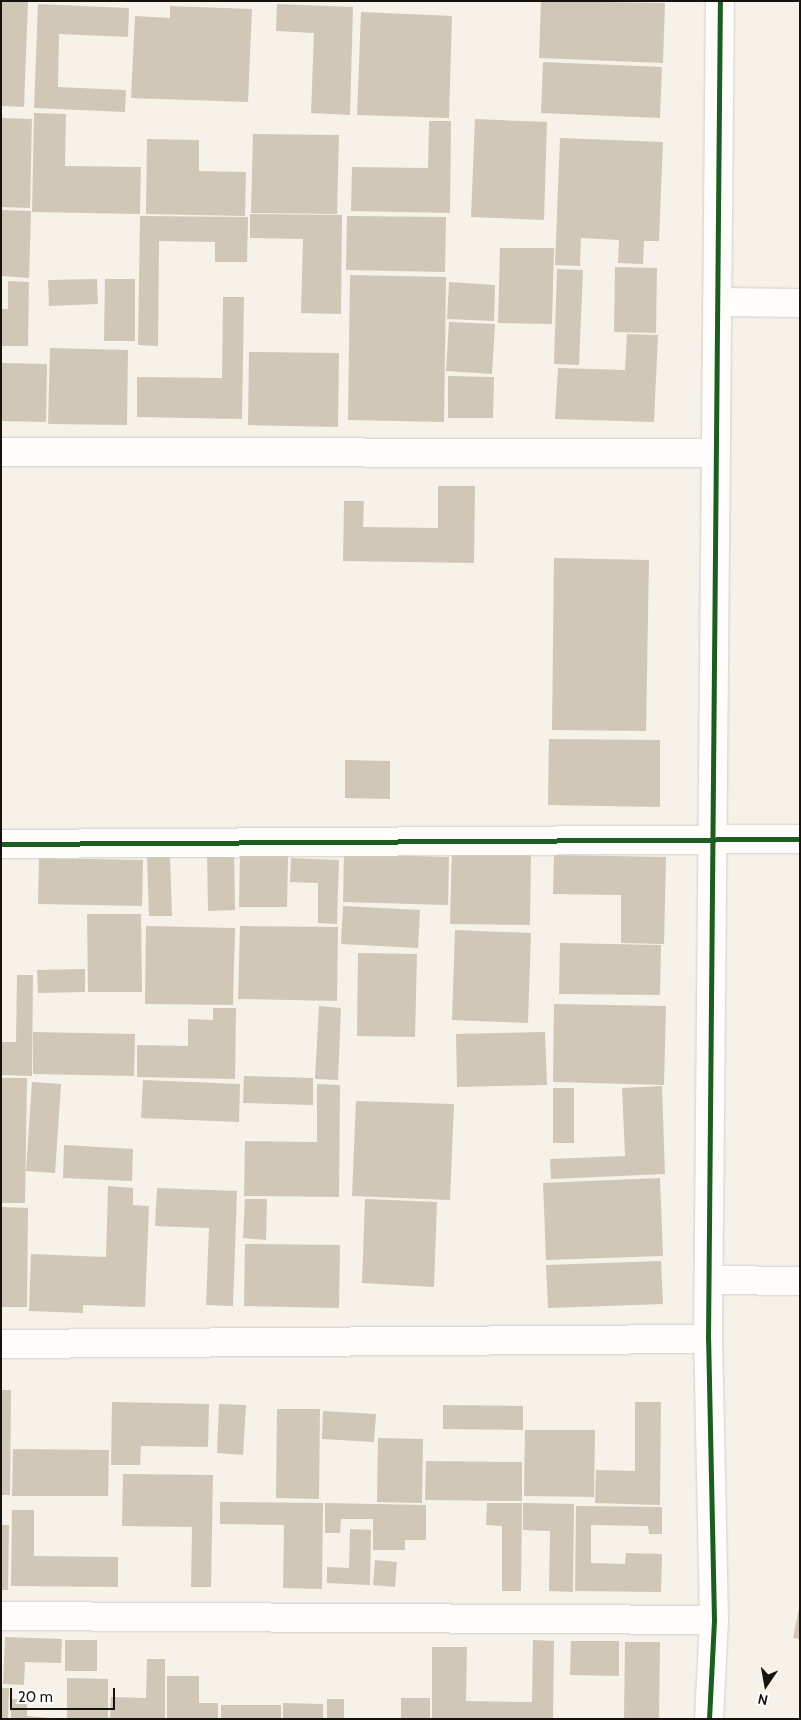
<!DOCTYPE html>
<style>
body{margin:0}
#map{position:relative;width:801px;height:1720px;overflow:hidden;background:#f6f1e9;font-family:Cabin,sans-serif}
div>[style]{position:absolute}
.building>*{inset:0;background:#d0c7b7}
.roads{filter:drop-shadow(0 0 1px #d2cec9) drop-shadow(0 0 1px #d2cec9)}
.street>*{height:28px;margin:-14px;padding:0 14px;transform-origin:14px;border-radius:14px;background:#fefdfc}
.cycleway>*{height:5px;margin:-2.5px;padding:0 2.5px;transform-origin:2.5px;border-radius:2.5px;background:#1b5e20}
span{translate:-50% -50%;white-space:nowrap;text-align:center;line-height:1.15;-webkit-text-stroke:4.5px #fff;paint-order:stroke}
.frame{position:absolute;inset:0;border:2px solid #17140f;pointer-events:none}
.north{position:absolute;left:741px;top:1660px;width:50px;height:50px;-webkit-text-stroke:4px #fff;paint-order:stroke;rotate:192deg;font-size:14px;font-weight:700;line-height:20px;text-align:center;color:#17140f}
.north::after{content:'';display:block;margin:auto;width:18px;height:22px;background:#17140f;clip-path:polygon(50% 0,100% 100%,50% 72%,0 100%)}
.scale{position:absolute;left:10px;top:1688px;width:105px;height:22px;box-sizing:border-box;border:2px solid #17140f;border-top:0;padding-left:6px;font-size:15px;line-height:18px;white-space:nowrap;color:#17140f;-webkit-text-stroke:4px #fff;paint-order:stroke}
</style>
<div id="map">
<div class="building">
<i style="clip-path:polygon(1px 1px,28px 1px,24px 107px,1px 106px)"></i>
<i style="clip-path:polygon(541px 1px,665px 3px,663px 63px,539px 58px)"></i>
<i style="clip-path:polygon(38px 4px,129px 8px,128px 37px,59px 34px,58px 87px,126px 90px,125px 112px,34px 108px)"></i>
<i style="clip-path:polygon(277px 4px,353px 7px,350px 115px,311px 113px,314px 33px,276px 31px)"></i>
<i style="clip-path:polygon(170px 6px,252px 9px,248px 102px,131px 98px,135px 16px,170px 18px)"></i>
<i style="clip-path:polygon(361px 12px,452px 16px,449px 118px,357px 115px)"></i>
<i style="clip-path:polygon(543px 62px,662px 67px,660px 118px,541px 113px)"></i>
<i style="clip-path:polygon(34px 113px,66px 114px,65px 166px,141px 167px,140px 214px,32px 212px)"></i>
<i style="clip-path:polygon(1px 118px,32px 119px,30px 208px,1px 207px)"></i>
<i style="clip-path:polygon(475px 119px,547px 122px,544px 220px,471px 217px)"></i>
<i style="clip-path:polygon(429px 121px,451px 121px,450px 213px,351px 211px,352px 167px,428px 168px)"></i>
<i style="clip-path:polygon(253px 134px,339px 135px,337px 214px,251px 213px)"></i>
<i style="clip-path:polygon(560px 138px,663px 142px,659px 241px,644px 241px,643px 264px,618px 263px,619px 240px,581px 238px,580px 266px,555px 265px)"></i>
<i style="clip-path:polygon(147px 139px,199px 140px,199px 171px,246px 172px,245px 216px,146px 214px)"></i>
<i style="clip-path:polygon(1px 210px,31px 211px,29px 278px,1px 276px)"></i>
<i style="clip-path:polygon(250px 214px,342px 215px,341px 314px,301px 313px,303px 239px,250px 238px)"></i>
<i style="clip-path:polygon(140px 216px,248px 217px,247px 262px,215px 262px,215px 242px,159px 241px,158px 346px,138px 345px)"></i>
<i style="clip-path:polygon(347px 216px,446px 217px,445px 272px,346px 270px)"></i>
<i style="clip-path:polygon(500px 248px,554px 248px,552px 324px,498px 323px)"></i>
<i style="clip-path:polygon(615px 267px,657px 268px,656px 333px,614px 332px)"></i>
<i style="clip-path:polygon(557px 269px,583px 270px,579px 365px,554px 364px)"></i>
<i style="clip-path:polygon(350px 275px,446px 277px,444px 422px,348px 420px)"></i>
<i style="clip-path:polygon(97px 279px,98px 304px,49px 306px,48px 280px)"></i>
<i style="clip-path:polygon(105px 279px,135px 279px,135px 341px,104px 341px)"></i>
<i style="clip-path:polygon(8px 281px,29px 282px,28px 346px,1px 346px,1px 309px,8px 309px)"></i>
<i style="clip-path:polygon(449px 282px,495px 285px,494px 321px,447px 319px)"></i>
<i style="clip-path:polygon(223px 297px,244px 297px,242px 419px,137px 417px,137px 377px,222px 378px)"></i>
<i style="clip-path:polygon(449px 322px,495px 324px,492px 374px,446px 371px)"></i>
<i style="clip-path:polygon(627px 334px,658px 335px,654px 422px,555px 419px,558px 368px,625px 370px)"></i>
<i style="clip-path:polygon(50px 348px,128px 350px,127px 425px,48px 424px)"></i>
<i style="clip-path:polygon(249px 352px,339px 353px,338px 427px,248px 425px)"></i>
<i style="clip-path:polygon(1px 363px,47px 364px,46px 422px,1px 421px)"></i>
<i style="clip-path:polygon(448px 376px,494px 377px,493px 418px,448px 418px)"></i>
<i style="clip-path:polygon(438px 486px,475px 486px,474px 563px,343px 561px,344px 501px,364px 501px,363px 527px,438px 528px)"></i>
<i style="clip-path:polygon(554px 558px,649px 560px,646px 731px,552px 730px)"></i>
<i style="clip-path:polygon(549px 739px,660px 740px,660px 807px,548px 805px)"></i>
<i style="clip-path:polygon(345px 760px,390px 761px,390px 799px,345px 798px)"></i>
<i style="clip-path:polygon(452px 848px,531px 849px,530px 925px,450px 924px)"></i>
<i style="clip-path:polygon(234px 849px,235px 910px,208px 911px,207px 850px)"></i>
<i style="clip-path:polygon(344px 854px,449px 857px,448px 905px,343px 902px)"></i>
<i style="clip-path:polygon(240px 855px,288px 856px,287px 907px,239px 907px)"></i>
<i style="clip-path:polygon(554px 855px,666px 857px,664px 944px,621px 943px,621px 895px,553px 894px)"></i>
<i style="clip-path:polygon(147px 857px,170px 857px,172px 916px,149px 916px)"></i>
<i style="clip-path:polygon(39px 858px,143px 860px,142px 906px,38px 904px)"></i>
<i style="clip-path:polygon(291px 858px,339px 860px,337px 924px,318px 923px,318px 883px,290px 882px)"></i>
<i style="clip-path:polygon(343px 906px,420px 910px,418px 948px,341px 944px)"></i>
<i style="clip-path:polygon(87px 914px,141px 914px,142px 992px,88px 992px)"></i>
<i style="clip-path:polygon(146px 926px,235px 928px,233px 1005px,145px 1004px)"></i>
<i style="clip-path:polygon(240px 926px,338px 927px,337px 1001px,238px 999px)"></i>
<i style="clip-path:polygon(455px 930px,531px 933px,528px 1023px,452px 1020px)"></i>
<i style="clip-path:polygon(560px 943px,661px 945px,660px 995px,559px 994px)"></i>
<i style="clip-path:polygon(358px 953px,417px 954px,415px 1037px,357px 1036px)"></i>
<i style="clip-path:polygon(85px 969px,85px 992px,38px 993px,37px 970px)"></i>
<i style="clip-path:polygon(17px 975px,33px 975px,32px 1076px,1px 1075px,1px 1042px,16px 1042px)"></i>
<i style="clip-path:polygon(554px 1004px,666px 1006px,664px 1085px,553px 1082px)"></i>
<i style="clip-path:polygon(319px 1006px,341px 1008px,338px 1080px,315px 1079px)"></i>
<i style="clip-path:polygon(213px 1008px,236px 1008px,235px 1079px,137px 1077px,137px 1045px,188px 1046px,188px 1019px,213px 1020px)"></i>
<i style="clip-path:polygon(33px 1032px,135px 1034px,134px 1076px,33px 1074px)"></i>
<i style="clip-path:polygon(545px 1032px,547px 1085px,457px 1087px,456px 1034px)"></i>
<i style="clip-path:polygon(244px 1076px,313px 1078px,313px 1105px,243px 1103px)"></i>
<i style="clip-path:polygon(1px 1078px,27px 1078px,25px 1203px,1px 1203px)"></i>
<i style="clip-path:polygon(143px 1080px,240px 1084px,239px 1122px,141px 1118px)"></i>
<i style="clip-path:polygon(32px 1082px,61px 1084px,55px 1173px,26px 1171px)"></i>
<i style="clip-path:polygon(317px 1084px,340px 1085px,339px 1197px,244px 1196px,245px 1141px,317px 1142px)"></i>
<i style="clip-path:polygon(662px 1086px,665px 1174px,551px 1179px,550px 1159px,625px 1156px,622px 1088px)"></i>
<i style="clip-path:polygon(553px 1088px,574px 1088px,574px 1143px,553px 1143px)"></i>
<i style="clip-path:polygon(356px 1101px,454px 1104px,450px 1200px,352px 1196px)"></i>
<i style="clip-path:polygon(64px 1145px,133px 1149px,132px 1181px,63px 1178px)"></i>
<i style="clip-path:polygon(660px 1178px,663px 1256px,546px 1260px,543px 1183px)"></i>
<i style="clip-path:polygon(108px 1186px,133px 1188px,133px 1205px,149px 1206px,145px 1307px,83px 1305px,83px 1313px,29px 1311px,31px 1254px,106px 1257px)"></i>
<i style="clip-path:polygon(157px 1188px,237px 1191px,233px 1306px,206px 1305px,209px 1228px,155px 1226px)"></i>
<i style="clip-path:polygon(245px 1199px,267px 1199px,266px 1240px,243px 1238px)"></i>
<i style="clip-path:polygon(365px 1199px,437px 1202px,434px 1287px,362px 1283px)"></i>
<i style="clip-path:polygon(1px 1207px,28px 1208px,27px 1307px,1px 1307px)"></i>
<i style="clip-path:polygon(245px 1244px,340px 1245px,339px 1308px,244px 1306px)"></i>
<i style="clip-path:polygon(661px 1261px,663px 1304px,548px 1308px,546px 1265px)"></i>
<i style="clip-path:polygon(1px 1390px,11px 1390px,10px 1495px,1px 1495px)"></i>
<i style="clip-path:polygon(112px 1402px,209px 1404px,208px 1447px,141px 1446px,140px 1465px,111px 1465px)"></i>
<i style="clip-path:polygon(635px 1402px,661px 1402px,660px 1505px,595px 1503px,596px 1470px,635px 1471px)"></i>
<i style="clip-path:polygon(219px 1404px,246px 1405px,243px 1455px,217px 1453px)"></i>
<i style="clip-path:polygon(443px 1405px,523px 1406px,523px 1430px,443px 1429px)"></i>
<i style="clip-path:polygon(277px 1409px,320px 1409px,319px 1499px,276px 1498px)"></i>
<i style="clip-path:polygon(323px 1411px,376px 1414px,374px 1442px,322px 1439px)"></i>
<i style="clip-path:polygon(525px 1430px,595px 1430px,594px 1497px,524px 1496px)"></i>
<i style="clip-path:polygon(378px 1438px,423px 1439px,422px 1503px,377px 1502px)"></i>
<i style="clip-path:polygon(13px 1449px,109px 1450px,108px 1496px,12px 1496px)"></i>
<i style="clip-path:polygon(426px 1461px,522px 1462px,522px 1501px,425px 1500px)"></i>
<i style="clip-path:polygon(123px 1474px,213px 1475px,211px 1587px,191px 1587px,192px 1527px,122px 1526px)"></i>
<i style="clip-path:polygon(220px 1502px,323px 1503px,322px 1589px,283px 1588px,284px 1525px,220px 1524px)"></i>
<i style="clip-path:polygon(325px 1503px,426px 1505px,426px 1540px,405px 1540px,405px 1550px,373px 1550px,373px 1519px,341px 1519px,340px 1533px,325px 1533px)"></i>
<i style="clip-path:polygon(487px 1503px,522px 1503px,521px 1591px,502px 1591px,502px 1526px,486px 1525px)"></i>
<i style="clip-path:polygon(523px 1503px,574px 1504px,573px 1592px,549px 1591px,550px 1531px,523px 1530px)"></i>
<i style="clip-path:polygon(576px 1506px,662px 1507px,662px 1534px,649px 1534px,648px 1526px,591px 1525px,591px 1563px,625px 1564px,626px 1553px,662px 1554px,661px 1592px,575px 1591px)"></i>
<i style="clip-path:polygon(12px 1510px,34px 1510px,34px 1556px,118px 1557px,118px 1587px,11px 1586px)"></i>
<i style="clip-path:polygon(1px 1525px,9px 1525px,8px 1590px,1px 1590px)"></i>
<i style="clip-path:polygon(350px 1529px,371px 1530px,370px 1585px,327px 1583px,327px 1567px,349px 1568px)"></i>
<i style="clip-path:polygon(375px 1560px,397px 1562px,395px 1587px,373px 1585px)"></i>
<i style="clip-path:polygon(800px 1603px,800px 1639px,793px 1638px)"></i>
<i style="clip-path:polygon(5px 1637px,62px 1639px,61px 1663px,25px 1662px,24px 1685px,3px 1684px)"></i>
<i style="clip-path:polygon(65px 1640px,97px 1640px,97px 1671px,65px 1671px)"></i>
<i style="clip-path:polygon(533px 1640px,554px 1641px,553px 1719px,432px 1719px,432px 1647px,467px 1647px,466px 1701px,532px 1702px)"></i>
<i style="clip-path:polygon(571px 1641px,619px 1641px,619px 1676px,570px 1675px)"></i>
<i style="clip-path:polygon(625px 1642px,660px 1642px,659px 1719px,624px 1719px)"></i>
<i style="clip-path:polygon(147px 1659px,165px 1659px,165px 1719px,110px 1719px,111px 1697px,146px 1698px)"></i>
<i style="clip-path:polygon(167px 1676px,199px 1676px,199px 1703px,218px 1703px,218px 1719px,167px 1719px)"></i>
<i style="clip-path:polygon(67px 1678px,108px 1679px,108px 1719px,67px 1719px)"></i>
<i style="clip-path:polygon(1px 1688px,9px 1688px,8px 1719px,1px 1719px)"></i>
<i style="clip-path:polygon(401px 1698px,430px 1698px,430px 1719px,401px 1719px)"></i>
<i style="clip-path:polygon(11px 1699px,27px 1700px,27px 1716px,64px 1719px,11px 1719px)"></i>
<i style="clip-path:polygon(327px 1699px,344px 1699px,344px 1719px,327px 1719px)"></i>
<i style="clip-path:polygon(283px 1703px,323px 1704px,323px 1719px,283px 1719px)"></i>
<i style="clip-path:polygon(221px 1705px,281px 1705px,281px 1719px,221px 1719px)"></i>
</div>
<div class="roads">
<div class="street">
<i style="left:717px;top:302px;width:83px;rotate:0.7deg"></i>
<i style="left:1px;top:452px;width:715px;rotate:0.08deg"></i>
<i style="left:1px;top:844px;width:799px;rotate:-0.36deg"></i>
<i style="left:709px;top:1280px;width:91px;rotate:0.6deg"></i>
<i style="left:1px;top:1344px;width:707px;rotate:-0.41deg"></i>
<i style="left:1px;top:1616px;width:713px;rotate:0.32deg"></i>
<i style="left:709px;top:1719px;width:99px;rotate:-87.1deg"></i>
<i style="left:714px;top:1620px;width:281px;rotate:-91.2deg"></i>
<i style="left:708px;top:1339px;width:1338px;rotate:-89.49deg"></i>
</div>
</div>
<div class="cycleway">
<i style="left:1px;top:844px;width:799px;rotate:-0.36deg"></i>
<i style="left:709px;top:1719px;width:99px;rotate:-87.1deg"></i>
<i style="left:714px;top:1620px;width:281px;rotate:-91.2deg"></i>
<i style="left:708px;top:1339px;width:1338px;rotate:-89.49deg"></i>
</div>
<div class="frame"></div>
<div class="north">N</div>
<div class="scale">20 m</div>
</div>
